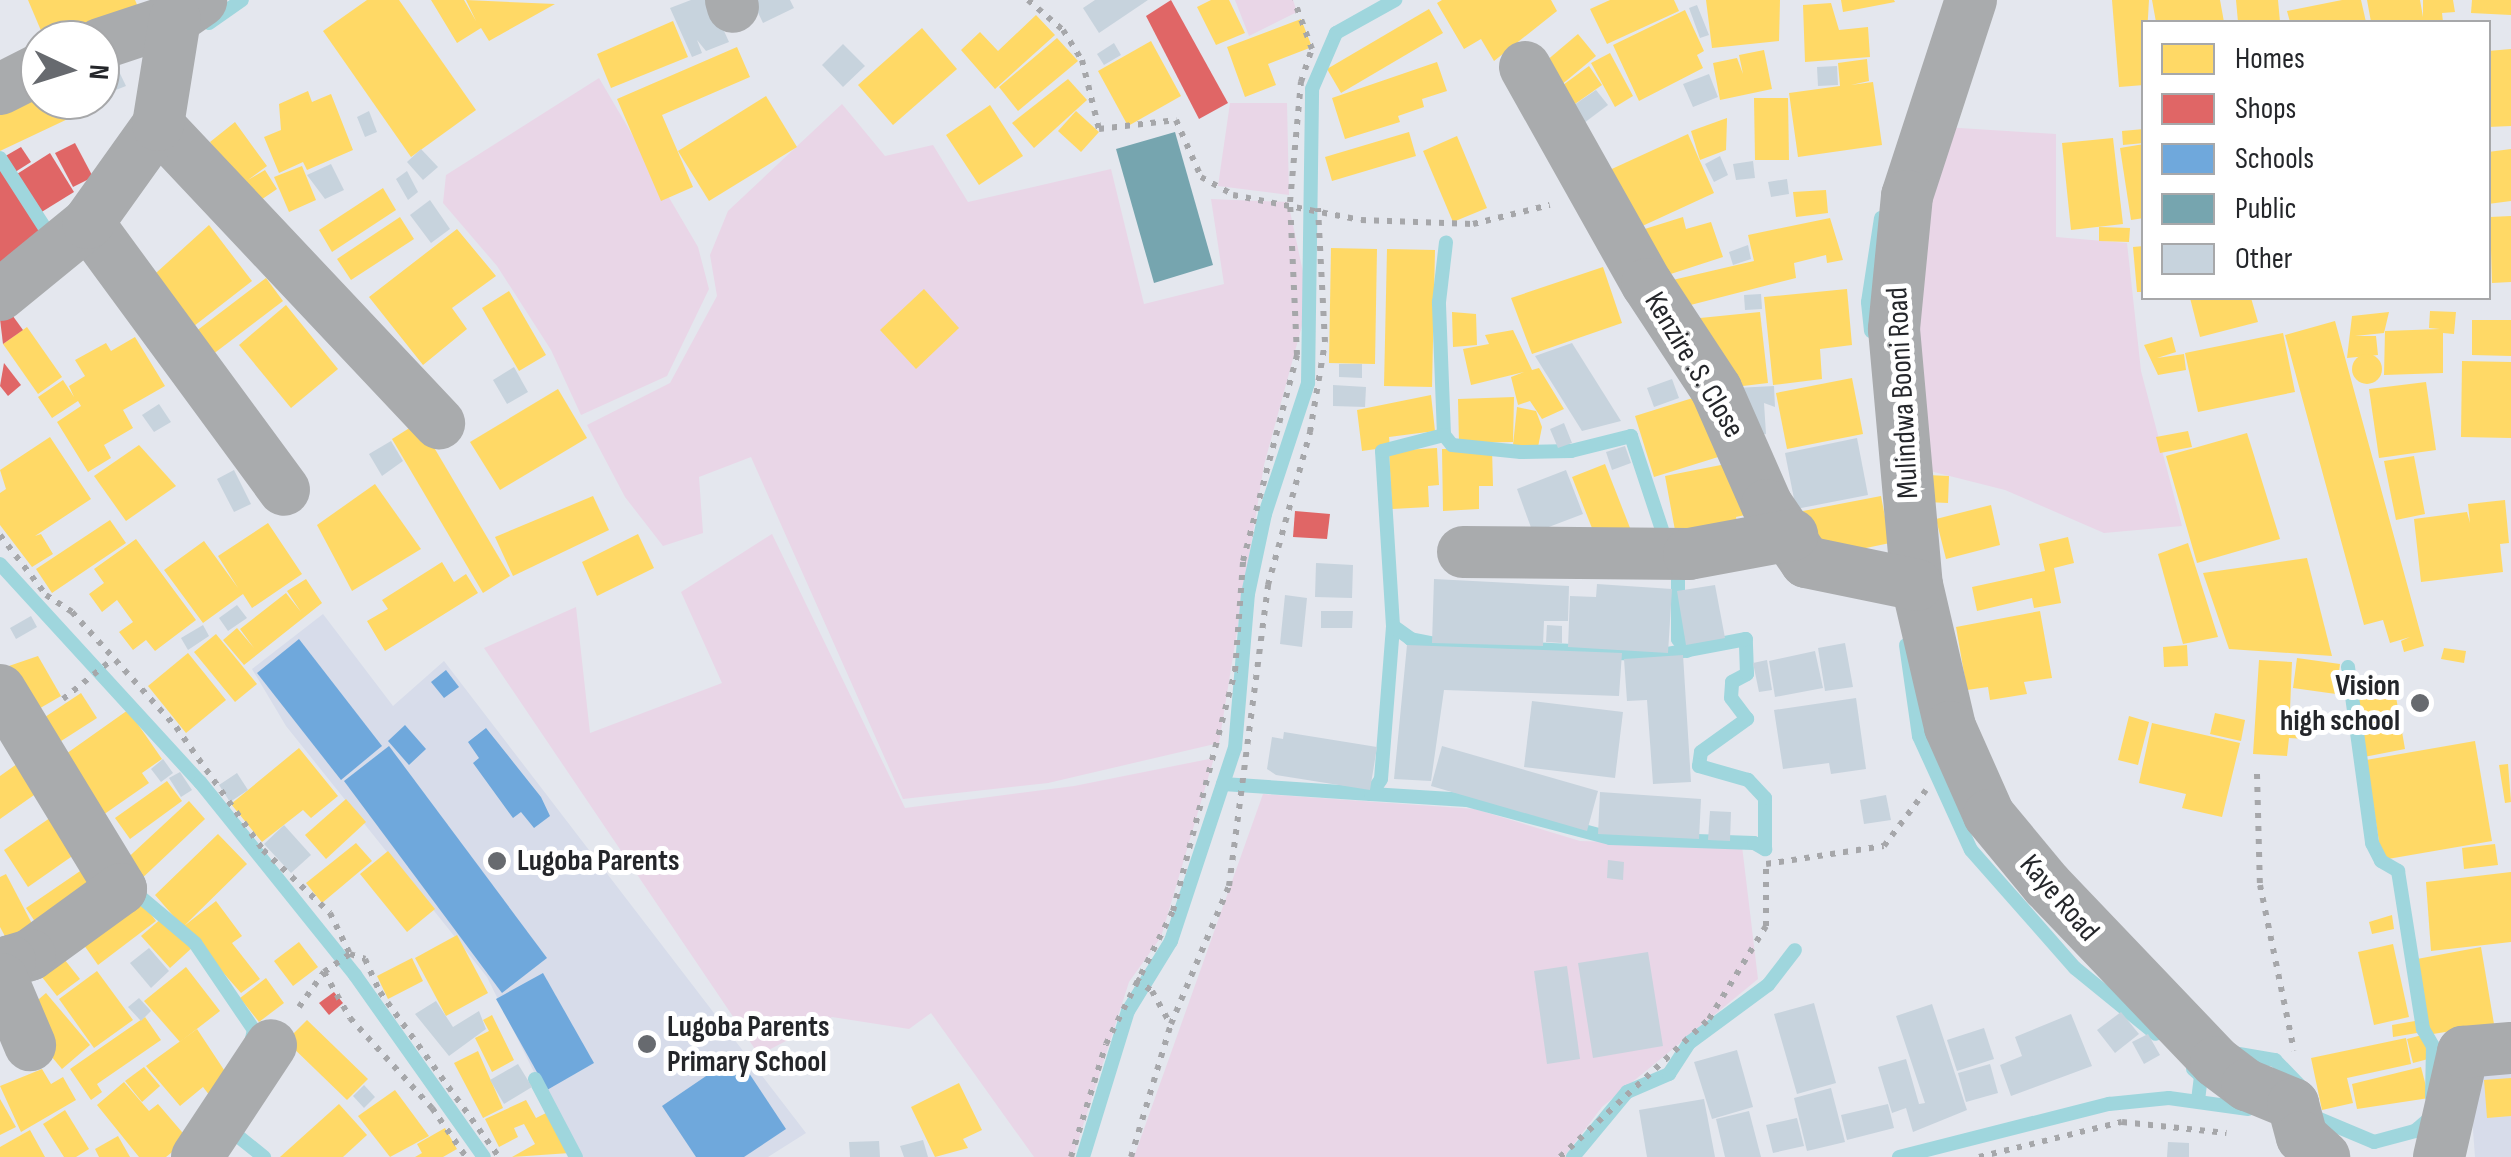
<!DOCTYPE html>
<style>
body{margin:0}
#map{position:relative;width:2511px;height:1157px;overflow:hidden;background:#e4e7ee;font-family:"Sofia Sans Condensed",sans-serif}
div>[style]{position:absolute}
.built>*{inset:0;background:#d7dcea}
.green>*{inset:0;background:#e9d6e7}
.homes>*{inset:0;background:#ffd966}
.round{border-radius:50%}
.shops>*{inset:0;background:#e06666}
.schools>*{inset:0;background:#6fa8dc}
.public>*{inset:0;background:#76a5af}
.stream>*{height:14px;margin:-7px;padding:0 7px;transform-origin:7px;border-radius:7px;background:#9fd6dd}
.building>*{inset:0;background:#c7d3dd}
.path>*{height:6px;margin-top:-3px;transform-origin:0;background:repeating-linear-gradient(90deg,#a6a7aa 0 5px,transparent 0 13px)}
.minor>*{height:52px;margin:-26px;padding:0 26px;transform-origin:26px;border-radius:26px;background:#a9abad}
.dots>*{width:28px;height:28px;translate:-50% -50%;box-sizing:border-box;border:5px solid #fff;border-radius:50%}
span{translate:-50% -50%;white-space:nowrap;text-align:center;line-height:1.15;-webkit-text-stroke:10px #fff;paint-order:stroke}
.street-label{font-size:30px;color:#24262a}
.poi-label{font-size:30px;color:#24262a;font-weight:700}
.right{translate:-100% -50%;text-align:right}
.left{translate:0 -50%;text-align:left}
.legend{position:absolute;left:2141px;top:20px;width:350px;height:280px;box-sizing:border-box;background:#fff;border:2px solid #a7a8aa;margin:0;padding:12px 18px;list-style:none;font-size:30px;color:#24262a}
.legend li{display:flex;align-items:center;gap:20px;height:50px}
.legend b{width:50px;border:2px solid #a7a8aa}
.north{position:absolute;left:20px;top:20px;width:100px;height:100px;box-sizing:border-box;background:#fff;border:2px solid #a7a8aa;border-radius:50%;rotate:94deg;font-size:28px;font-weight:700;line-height:40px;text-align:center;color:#24262a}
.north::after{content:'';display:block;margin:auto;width:35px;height:45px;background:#676a6f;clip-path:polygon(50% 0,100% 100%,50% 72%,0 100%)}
</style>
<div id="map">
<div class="built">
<i style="clip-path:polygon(323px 614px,393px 706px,444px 661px,806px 1133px,768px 1157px,576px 1157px,487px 977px,286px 726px,252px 669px)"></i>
<i style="clip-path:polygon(2511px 1071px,2511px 1157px,2475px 1157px,2469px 1075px)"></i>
</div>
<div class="green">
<i style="clip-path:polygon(1235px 0,1293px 0,1297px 12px,1249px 36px)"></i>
<i style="clip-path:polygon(599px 78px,698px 247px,709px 289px,667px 376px,581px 415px,551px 350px,497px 266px,443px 203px,446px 175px)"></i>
<i style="clip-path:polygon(1230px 103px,1287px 103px,1289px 195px,1218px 186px)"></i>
<i style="clip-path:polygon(842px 104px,885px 156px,933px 145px,968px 202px,1111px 169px,1144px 304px,1224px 284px,1211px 199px,1288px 202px,1309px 300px,1264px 465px,1219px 743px,1048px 783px,903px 799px,751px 457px,699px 477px,703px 533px,663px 546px,625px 497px,587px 425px,670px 383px,717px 296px,710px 255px,728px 211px)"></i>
<i style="clip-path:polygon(1944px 127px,2056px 134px,2056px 237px,2127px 243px,2141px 371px,2182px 526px,2104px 533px,2005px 490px,1914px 467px,1910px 264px)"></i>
<i style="clip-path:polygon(772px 534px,905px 808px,1074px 786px,1214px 758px,1161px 937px,1129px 982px,1073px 1157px,1034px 1157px,931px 1013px,909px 1029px,832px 1017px,759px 1055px,484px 648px,576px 607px,590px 733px,722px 683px,681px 592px)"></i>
<i style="clip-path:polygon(1263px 794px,1475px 809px,1580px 841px,1742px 846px,1758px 979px,1602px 1107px,1564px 1157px,1134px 1157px)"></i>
</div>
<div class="homes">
<i style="clip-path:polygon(28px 0,135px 0,141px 14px,81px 40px,45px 40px)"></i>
<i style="clip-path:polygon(367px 0,399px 0,476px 110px,411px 157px,323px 31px)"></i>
<i style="clip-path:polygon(431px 0,464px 0,476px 21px,466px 0,555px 4px,489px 41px,481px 28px,457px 43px)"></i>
<i style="clip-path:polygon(1211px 0,1229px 0,1245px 33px,1216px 45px,1197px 7px)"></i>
<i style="clip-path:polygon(1442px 0,1551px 0,1557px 11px,1494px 61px,1481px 39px,1464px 49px,1437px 3px)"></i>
<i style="clip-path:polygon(1610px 0,1674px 0,1679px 11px,1607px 44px,1590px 9px)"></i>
<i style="clip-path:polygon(1706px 0,1780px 0,1779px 41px,1712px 48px)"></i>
<i style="clip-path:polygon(1841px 0,1894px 0,1895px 2px,1843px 12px)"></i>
<i style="clip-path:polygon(2112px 0,2149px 0,2144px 85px,2119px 87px)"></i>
<i style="clip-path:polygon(2152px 0,2220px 0,2224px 22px,2156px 22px)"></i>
<i style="clip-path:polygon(2236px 0,2278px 0,2280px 22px,2238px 22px)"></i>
<i style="clip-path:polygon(2342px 0,2361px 0,2366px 22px,2290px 22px,2287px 11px)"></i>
<i style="clip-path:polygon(2367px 0,2420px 0,2423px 17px,2423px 0,2453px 0,2455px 12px,2442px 13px,2443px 22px,2371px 22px)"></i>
<i style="clip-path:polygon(2472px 0,2511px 0,2511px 15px,2471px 13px)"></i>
<i style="clip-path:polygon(1831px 3px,1839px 30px,1868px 27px,1870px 57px,1805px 62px,1803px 5px)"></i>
<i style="clip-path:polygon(1429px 9px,1443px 33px,1341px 93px,1327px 69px)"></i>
<i style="clip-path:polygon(1685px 10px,1704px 51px,1697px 55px,1703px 68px,1639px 101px,1613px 45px)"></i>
<i style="clip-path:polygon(1036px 15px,1055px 35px,995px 89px,961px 50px,980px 32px,998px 51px)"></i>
<i style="clip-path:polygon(1301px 19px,1312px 47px,1268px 64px,1276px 85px,1245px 97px,1227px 47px)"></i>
<i style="clip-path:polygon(673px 21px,688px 57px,611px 88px,597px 54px)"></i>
<i style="clip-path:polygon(922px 28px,957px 69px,893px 125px,858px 85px)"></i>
<i style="clip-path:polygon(1578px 34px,1596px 56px,1548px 96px,1539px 67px)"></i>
<i style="clip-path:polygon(1057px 38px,1078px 61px,1018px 111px,999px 87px)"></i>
<i style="clip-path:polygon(1151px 41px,1181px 96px,1128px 126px,1098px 71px)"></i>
<i style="clip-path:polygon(737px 47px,750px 77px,662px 115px,693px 187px,661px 201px,617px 99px)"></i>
<i style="clip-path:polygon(2511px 49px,2511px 126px,2488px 127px,2488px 51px)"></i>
<i style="clip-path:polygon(1764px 50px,1772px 89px,1720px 100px,1713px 63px,1737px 58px,1743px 74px,1739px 55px)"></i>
<i style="clip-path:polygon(1610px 53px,1633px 96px,1615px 107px,1591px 63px)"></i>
<i style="clip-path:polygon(1867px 59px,1869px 81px,1851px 85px,1873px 82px,1882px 145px,1798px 157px,1789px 93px,1840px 86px,1838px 63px)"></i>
<i style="clip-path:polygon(1437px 62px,1447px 91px,1422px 99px,1424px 107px,1398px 116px,1400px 122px,1345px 139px,1332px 98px)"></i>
<i style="clip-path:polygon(1589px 66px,1602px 85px,1565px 111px,1552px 93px)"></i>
<i style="clip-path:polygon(1068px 79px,1087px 100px,1034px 148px,1012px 123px)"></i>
<i style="clip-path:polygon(40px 86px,40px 100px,108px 100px,0 151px,0 105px)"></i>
<i style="clip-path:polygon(308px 91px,312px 102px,331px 94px,353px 150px,307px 170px,303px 162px,279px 173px,264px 137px,281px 130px,279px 104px)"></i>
<i style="clip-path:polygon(766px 96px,797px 147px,709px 201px,678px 151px)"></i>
<i style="clip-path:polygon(1754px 98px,1788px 98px,1789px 160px,1755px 160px)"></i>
<i style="clip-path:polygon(990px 105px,1023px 156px,979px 185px,946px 135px)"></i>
<i style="clip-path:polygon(1076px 111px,1099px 132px,1081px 152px,1058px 131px)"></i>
<i style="clip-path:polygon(1727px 118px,1726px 150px,1700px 160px,1691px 131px)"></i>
<i style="clip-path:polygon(235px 122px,267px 166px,248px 180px,265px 170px,277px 189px,255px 204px,210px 142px)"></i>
<i style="clip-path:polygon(2144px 129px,2144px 143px,2123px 145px,2122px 131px)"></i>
<i style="clip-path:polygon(1409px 132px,1416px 156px,1332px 181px,1325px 157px)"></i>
<i style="clip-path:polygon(1688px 134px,1714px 193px,1625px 234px,1590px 179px)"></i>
<i style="clip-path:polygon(1457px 136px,1487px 208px,1453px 222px,1423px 151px)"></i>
<i style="clip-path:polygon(2113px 138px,2123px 224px,2071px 230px,2062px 143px)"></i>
<i style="clip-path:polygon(2144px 144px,2144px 218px,2131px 220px,2120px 148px)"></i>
<i style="clip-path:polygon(2511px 149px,2511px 201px,2488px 204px,2488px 152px)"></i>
<i style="clip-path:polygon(302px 166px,316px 200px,289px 212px,274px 177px)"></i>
<i style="clip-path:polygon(383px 188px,396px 210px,332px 252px,319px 230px)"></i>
<i style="clip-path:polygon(1826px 190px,1828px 213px,1796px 217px,1793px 192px)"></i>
<i style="clip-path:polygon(2511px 216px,2511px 282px,2492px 283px,2490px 217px)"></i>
<i style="clip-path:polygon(400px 217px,414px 239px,351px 280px,337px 259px)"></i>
<i style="clip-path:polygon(1683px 217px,1686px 229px,1711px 222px,1723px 257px,1646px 282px,1632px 233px)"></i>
<i style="clip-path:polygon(1830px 218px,1843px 260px,1827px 263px,1826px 255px,1794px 263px,1796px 278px,1671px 310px,1664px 282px,1754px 261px,1748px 235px)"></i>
<i style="clip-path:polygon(209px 225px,252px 281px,185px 333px,146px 282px)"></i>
<i style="clip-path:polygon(2099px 227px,2130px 228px,2129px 242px,2099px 241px)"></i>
<i style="clip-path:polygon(457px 229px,496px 276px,452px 308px,467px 329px,423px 365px,369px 297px)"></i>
<i style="clip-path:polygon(2144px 246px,2144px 292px,2137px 292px,2133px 247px)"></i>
<i style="clip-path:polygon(1331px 248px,1377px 249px,1375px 364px,1329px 363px)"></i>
<i style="clip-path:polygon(1387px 249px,1435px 250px,1432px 387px,1384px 386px)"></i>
<i style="clip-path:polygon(1603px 267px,1622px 323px,1532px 354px,1511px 298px)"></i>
<i style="clip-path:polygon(266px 278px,283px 301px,208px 358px,191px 335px)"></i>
<i style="clip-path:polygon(924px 289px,959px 328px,916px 369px,880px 330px)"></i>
<i style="clip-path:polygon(1847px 289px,1852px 345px,1820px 349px,1822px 379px,1773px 385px,1764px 297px)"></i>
<i style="clip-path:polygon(509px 291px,546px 355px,519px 371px,482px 308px)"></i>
<i style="clip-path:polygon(2190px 298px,2251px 298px,2258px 322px,2200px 337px)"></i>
<i style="clip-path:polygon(286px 305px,338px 369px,291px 408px,239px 345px)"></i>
<i style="clip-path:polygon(2430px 311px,2456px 312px,2454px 334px,2443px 333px,2443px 373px,2384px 375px,2385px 331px,2440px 329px,2429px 328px)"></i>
<i style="clip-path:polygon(1452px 312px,1476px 314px,1477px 345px,1453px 347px)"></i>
<i style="clip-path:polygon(1760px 312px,1768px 383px,1718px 389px,1700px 318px)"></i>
<i style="clip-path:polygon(2389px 312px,2384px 333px,2355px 336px,2376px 336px,2378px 355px,2347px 358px,2352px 316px)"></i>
<i style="clip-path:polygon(2472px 320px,2511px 320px,2511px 356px,2472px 355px)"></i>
<i style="clip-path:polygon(2335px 321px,2424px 646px,2404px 652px,2401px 641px,2410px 637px,2390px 643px,2383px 620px,2364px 625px,2285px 335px)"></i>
<i style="clip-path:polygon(27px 327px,62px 377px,38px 394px,3px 344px)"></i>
<i style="clip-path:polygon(1513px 330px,1532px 370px,1539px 368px,1564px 409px,1542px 419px,1530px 401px,1518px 405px,1511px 377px,1524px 372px,1471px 385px,1463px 349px,1489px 344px,1485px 335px)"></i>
<i style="clip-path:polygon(2283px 333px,2295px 392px,2198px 412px,2185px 353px)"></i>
<i style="clip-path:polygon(135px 337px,165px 386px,123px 410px,133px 428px,104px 445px,111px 458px,88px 472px,57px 422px,81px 406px,78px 401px,52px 418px,38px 397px,63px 380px,74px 397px,69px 386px,85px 376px,75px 360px,106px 343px,111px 351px)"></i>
<i style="clip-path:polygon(2172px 337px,2176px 352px,2157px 358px,2184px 354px,2186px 370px,2158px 375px,2144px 345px)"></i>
<i class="round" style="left:2352px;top:354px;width:30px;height:30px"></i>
<i style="clip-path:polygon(2462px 361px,2511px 362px,2511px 438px,2461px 437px)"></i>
<i style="clip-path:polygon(1852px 378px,1863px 434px,1787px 449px,1776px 393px)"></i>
<i style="clip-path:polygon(2426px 382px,2436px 450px,2379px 458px,2369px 389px)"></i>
<i style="clip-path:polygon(558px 389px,587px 438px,500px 490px,470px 442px)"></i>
<i style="clip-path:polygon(1712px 392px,1731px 453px,1654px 477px,1635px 416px)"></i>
<i style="clip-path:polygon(1431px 395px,1435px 431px,1389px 437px,1390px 447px,1362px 451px,1357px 410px)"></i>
<i style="clip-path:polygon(1514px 397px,1513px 442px,1459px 443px,1458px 399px)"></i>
<i style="clip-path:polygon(1517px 407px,1536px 411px,1542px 427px,1538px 447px,1513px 445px)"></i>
<i style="clip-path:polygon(419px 422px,510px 576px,483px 593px,392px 439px)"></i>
<i style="clip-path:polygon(2188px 431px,2192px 447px,2160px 453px,2156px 437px)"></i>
<i style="clip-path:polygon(2247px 433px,2280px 539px,2197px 563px,2166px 456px)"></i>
<i style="clip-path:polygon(50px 437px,91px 499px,35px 536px,41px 534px,53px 554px,32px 567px,0 525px,0 493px,6px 489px,0 470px)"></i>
<i style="clip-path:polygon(139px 445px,176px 486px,126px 521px,94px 476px)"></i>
<i style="clip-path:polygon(1437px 448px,1439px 485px,1428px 486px,1429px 507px,1392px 509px,1389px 451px)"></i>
<i style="clip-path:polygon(1492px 448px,1493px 486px,1479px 486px,1479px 509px,1443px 511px,1442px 449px)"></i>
<i style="clip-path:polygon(2414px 456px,2425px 514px,2396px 520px,2384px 461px)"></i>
<i style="clip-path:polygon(1605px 464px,1632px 533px,1599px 546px,1572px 477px)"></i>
<i style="clip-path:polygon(1726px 464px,1745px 515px,1736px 517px,1740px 540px,1679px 552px,1665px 476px)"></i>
<i style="clip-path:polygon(1927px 475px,1949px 476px,1948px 503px,1926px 502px)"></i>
<i style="clip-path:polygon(375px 484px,421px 549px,352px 591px,317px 525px)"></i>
<i style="clip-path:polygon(593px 496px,609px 530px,513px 576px,495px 537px)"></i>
<i style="clip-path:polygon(1881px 496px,1890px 543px,1813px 559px,1803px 511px)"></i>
<i style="clip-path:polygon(2505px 500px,2509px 543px,2500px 544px,2503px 572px,2421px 582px,2414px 519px,2467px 512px,2470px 523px,2468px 504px)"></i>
<i style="clip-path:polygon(1991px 505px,2000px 545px,1946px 559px,1936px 519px)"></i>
<i style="clip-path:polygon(110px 520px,126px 543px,52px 593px,36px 569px)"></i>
<i style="clip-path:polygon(268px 523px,302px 574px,252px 608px,243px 594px,203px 623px,164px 570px,204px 541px,238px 588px,218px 556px)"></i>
<i style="clip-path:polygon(638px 534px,654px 568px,597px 596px,582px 562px)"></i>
<i style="clip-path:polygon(2068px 537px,2074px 563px,2054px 568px,2061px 603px,2034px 608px,2032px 598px,1977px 611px,1972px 587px,2045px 571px,2039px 544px)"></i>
<i style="clip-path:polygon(136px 539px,196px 620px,155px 651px,146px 640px,133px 650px,119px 632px,133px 622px,117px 600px,102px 612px,89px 594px,104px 583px,94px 569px)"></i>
<i style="clip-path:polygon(2188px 543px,2218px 637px,2183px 644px,2158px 554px)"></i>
<i style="clip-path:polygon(2307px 558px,2332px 656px,2229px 649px,2203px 573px)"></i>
<i style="clip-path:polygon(442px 562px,454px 582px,466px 574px,478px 593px,385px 651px,367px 621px,388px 609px,382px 600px)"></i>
<i style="clip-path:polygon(306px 579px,322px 603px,244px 665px,223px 640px,237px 628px,254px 648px,240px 629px,286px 593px,301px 612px,287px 591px)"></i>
<i style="clip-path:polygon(2040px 611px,2052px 678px,2024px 682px,2027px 694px,1990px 700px,1988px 687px,1967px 690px,1956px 627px)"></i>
<i style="clip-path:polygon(216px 634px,257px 684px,235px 702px,194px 652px)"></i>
<i style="clip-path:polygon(2187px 645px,2188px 666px,2164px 667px,2163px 647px)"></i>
<i style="clip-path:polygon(2444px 648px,2466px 651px,2464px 663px,2441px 659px)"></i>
<i style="clip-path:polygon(188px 653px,226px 700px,186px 733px,148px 686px)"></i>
<i style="clip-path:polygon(38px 656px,61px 696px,30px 714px,3px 668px)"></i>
<i style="clip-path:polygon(2297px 658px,2340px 664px,2336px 694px,2293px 688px)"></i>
<i style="clip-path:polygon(2259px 660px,2292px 662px,2290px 710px,2308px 712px,2306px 739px,2289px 738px,2287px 756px,2253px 754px)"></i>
<i style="clip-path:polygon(2395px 691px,2405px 749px,2364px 757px,2354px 698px)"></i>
<i style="clip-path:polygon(81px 693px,97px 718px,58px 743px,42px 719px)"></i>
<i style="clip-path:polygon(128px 710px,162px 759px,142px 773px,149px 783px,103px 815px,63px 756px)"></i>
<i style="clip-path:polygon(2215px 713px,2245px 720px,2241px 741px,2210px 734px)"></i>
<i style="clip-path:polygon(2129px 716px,2149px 722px,2138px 765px,2118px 760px)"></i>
<i style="clip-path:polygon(2152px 723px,2240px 743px,2222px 817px,2182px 808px,2186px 794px,2139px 783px)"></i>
<i style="clip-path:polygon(2475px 741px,2492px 841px,2382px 860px,2366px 760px)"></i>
<i style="clip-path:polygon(299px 748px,338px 796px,311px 818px,303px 810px,262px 842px,231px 804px)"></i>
<i style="clip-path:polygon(24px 759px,44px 788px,0 819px,0 776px)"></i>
<i style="clip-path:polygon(2508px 764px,2511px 802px,2505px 803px,2499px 765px)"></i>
<i style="clip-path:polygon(167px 781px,182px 801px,130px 839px,115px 818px)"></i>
<i style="clip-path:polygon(346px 799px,366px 822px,326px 859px,305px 835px)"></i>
<i style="clip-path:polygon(189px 801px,205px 819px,137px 883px,120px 865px)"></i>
<i style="clip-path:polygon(57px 813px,81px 850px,28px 887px,4px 850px)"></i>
<i style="clip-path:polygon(218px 834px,247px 864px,184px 926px,216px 901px,242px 936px,232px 943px,260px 979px,241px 993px,155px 895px)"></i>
<i style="clip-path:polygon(356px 843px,372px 861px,322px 903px,306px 883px)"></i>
<i style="clip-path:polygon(2495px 844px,2498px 865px,2464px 869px,2462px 848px)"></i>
<i style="clip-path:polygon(388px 851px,435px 909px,407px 932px,360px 874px)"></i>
<i style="clip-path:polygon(89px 865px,107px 892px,43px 934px,26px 908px)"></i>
<i style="clip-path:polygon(2511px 872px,2511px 942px,2431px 951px,2426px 882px)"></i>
<i style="clip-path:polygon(6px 874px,39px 937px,13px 951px,0 927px,0 877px)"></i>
<i style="clip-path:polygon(138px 897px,156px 921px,98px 965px,81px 941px)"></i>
<i style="clip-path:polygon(2392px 915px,2394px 929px,2372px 934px,2369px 922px)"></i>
<i style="clip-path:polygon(162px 918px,194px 946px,170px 968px,141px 936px)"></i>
<i style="clip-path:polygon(457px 935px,488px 993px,446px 1016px,415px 958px)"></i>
<i style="clip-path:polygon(299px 942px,318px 967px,293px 986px,274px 961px)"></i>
<i style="clip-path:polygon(2393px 944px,2409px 1017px,2374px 1025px,2358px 952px)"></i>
<i style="clip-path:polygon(2481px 947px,2494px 1024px,2427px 1035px,2417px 959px)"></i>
<i style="clip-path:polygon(57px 950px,80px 979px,57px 996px,34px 967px)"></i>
<i style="clip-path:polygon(412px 958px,423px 981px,388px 999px,377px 976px)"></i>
<i style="clip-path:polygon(186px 967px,220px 1011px,180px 1042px,144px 1001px)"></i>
<i style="clip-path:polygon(97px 971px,133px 1020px,94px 1048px,59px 999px)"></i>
<i style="clip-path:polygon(266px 978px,284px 1003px,259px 1022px,240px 998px)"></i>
<i style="clip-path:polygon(46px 993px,90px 1045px,62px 1069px,18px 1017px)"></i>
<i style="clip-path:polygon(492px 1015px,514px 1060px,492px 1072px,475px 1038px,489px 1031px,483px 1020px)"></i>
<i style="clip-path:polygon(145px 1017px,161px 1040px,97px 1084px,102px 1092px,91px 1100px,70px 1069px)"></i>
<i style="clip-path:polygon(307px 1020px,368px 1079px,347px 1100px,286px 1041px)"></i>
<i style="clip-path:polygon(2415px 1021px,2417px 1033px,2393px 1037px,2392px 1025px)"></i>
<i style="clip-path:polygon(197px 1029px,230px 1079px,210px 1096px,203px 1087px,180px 1106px,146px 1066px)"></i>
<i style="clip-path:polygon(2426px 1034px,2432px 1058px,2413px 1063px,2407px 1039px)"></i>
<i style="clip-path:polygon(2406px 1038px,2411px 1064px,2347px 1078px,2353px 1103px,2322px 1110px,2311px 1058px)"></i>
<i style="clip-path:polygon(478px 1051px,503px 1108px,483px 1118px,454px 1063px)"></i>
<i style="clip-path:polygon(144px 1067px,160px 1086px,142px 1102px,125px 1081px)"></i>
<i style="clip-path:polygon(2421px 1067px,2429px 1098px,2357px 1109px,2352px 1084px)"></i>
<i style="clip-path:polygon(42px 1069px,51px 1084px,63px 1077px,76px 1100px,21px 1132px,0 1086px)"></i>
<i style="clip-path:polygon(2511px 1078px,2511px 1116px,2487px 1118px,2484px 1080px)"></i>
<i style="clip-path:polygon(124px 1082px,149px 1111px,158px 1104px,188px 1139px,166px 1157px,139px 1157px,97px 1105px)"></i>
<i style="clip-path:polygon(959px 1083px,982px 1130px,963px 1139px,968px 1148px,935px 1157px,911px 1107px)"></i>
<i style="clip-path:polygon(395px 1090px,429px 1136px,390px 1157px,358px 1116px)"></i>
<i style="clip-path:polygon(0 1099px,16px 1127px,0 1135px)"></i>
<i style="clip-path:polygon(526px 1100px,536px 1118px,548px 1112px,570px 1153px,512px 1157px,535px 1144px,524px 1124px,514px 1128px,518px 1137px,499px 1147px,485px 1119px)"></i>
<i style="clip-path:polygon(339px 1104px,367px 1135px,343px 1157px,280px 1157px)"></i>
<i style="clip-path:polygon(65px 1110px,89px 1149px,76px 1157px,64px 1157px,43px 1124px)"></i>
<i style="clip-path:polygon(445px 1128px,457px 1149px,443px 1157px,415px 1157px,422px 1153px,417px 1144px)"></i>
<i style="clip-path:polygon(30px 1130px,45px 1157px,0 1157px,0 1147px)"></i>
<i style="clip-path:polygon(118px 1136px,130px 1157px,99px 1157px,95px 1149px)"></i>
</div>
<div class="shops">
<i style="clip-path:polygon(1171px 0,1228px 103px,1199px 119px,1146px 16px)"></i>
<i style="clip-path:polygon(75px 143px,93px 177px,73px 187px,55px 153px)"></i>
<i style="clip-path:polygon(21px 147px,31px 162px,12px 174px,2px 158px)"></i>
<i style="clip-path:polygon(50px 153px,74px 192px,40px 213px,17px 174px)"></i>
<i style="clip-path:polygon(0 163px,47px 235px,0 265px)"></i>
<i style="clip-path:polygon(10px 312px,23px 330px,3px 344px,0 319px)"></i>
<i style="clip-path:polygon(4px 363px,21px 385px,8px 396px,0 386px)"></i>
<i style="clip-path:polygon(1295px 511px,1330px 514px,1327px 539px,1293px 537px)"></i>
<i style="clip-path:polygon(334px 992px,343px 1003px,329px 1015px,319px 1003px)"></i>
</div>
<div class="schools">
<i style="clip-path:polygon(299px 639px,382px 746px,341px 780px,257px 673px)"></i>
<i style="clip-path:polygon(446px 670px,459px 687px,444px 698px,431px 682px)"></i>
<i style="clip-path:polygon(405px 725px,426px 749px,409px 765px,388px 741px)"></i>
<i style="clip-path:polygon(486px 728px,541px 797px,550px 816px,534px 828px,521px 812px,513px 818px,473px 763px,479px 758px,468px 742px)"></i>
<i style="clip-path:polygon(389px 746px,547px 958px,502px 993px,344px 781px)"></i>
<i style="clip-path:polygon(543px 973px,594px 1063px,547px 1090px,496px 999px)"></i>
<i style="clip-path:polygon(737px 1055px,786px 1129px,744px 1157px,696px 1157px,662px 1106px)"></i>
</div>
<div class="public">
<i style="clip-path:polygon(1175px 132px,1213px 265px,1154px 283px,1116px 149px)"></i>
</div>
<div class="stream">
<i style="left:209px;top:23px;width:40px;rotate:-34.9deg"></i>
<i style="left:0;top:158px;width:93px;rotate:57.3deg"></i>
<i style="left:1871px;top:331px;width:29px;rotate:-96deg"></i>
<i style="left:1868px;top:302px;width:85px;rotate:-81.2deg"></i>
<i style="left:1444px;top:435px;width:133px;rotate:-92.2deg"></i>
<i style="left:1439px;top:302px;width:60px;rotate:-83.3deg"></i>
<i style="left:0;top:564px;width:296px;rotate:47.5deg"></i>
<i style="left:200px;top:782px;width:248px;rotate:51.2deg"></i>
<i style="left:355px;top:975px;width:223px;rotate:54.7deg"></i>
<i style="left:1678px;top:568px;width:71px;rotate:90deg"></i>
<i style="left:1678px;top:639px;width:15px;rotate:53deg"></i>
<i style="left:1906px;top:645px;width:92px;rotate:81.9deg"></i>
<i style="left:1919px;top:736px;width:125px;rotate:65.5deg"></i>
<i style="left:1971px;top:850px;width:157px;rotate:48.6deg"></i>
<i style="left:2075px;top:968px;width:104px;rotate:39.2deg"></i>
<i style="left:2348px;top:667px;width:178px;rotate:82.2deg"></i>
<i style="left:2372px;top:843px;width:20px;rotate:63deg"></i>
<i style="left:2381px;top:861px;width:20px;rotate:30deg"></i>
<i style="left:2398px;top:871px;width:160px;rotate:81deg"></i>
<i style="left:2423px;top:1029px;width:20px;rotate:60deg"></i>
<i style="left:2433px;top:1046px;width:51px;rotate:91.1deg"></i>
<i style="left:1223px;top:784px;width:148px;rotate:3.9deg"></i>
<i style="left:1371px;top:794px;width:18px;rotate:-56deg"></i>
<i style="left:1381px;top:779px;width:153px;rotate:-85.5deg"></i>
<i style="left:1393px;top:626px;width:175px;rotate:-93.6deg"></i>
<i style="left:1382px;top:451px;width:64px;rotate:-14.5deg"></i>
<i style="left:1444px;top:435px;width:13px;rotate:51deg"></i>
<i style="left:1452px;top:445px;width:69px;rotate:5.8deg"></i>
<i style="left:1521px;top:452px;width:50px;rotate:-1.1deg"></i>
<i style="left:1571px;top:451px;width:62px;rotate:-14deg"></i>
<i style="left:1631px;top:436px;width:115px;rotate:71.7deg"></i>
<i style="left:1371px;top:794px;width:96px;rotate:3.6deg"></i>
<i style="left:1467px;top:800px;width:148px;rotate:14.9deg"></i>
<i style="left:1610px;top:838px;width:144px;rotate:2deg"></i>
<i style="left:1754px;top:843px;width:13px;rotate:29deg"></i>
<i style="left:1765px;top:849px;width:51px;rotate:-90deg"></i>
<i style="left:1765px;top:798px;width:25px;rotate:-133deg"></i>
<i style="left:1748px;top:780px;width:51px;rotate:-164.1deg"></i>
<i style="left:1699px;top:766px;width:14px;rotate:-82deg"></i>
<i style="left:1701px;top:752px;width:57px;rotate:-35.7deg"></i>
<i style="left:1747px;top:719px;width:26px;rotate:-127deg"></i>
<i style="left:1731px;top:698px;width:16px;rotate:-86deg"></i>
<i style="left:1732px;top:682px;width:17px;rotate:-28deg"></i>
<i style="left:1747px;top:674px;width:35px;rotate:-92deg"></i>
<i style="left:1746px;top:639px;width:86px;rotate:169.2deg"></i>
<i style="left:1662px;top:655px;width:221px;rotate:-177.4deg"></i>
<i style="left:1441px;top:645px;width:31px;rotate:-169deg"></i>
<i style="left:1411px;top:639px;width:22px;rotate:-144deg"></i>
<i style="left:131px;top:889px;width:84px;rotate:40.2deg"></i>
<i style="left:195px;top:943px;width:105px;rotate:55.9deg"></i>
<i style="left:254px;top:1030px;width:13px;rotate:103deg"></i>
<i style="left:2233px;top:1053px;width:43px;rotate:9.5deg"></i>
<i style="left:2275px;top:1060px;width:36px;rotate:46deg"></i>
<i style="left:2193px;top:1069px;width:11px;rotate:41deg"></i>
<i style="left:2201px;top:1076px;width:24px;rotate:97deg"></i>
<i style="left:535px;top:1079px;width:88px;rotate:62.3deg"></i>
<i style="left:2317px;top:1118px;width:62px;rotate:22.8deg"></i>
<i style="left:2374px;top:1142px;width:42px;rotate:-15deg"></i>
<i style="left:2415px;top:1131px;width:23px;rotate:-41deg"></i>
<i style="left:229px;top:1129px;width:45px;rotate:38.7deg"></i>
<i style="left:1083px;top:1157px;width:153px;rotate:-72.9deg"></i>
<i style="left:1128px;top:1011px;width:82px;rotate:-58.4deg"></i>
<i style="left:1171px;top:941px;width:203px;rotate:-71.7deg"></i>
<i style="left:1235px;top:748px;width:155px;rotate:-85.2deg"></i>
<i style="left:1248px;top:594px;width:82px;rotate:-78deg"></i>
<i style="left:1265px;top:514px;width:138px;rotate:-71.8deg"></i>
<i style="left:1308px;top:383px;width:294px;rotate:-89.2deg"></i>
<i style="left:1312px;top:89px;width:61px;rotate:-66.8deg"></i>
<i style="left:1336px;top:33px;width:68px;rotate:-29.2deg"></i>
<i style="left:1573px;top:1157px;width:85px;rotate:-50.3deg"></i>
<i style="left:1627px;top:1092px;width:46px;rotate:-23.2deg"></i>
<i style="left:1669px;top:1074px;width:37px;rotate:-57deg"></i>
<i style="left:1689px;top:1043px;width:98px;rotate:-36.3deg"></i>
<i style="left:1768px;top:985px;width:44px;rotate:-52.4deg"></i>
<i style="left:1899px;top:1157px;width:217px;rotate:-14.2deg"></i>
<i style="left:2109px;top:1104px;width:60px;rotate:-5.7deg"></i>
<i style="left:2169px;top:1098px;width:80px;rotate:7.9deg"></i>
</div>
<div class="building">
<i style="clip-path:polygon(691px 0,710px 0,729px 42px,706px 51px,697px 40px,702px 53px,692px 57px,670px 8px)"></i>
<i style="clip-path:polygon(752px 0,790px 0,794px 8px,763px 23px)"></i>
<i style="clip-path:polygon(1095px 0,1148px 0,1099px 33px,1083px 8px)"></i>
<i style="clip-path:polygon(1697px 5px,1709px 35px,1700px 38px,1689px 8px)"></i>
<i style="clip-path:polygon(1114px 43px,1121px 55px,1104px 65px,1097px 54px)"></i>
<i style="clip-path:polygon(843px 44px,865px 66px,843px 87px,822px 65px)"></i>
<i style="clip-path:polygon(111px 55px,126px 86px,108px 93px,100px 60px)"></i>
<i style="clip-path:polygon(1837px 66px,1838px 85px,1818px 86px,1817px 67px)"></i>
<i style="clip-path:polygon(1709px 74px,1718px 97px,1693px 107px,1683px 84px)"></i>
<i style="clip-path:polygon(1596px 90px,1608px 105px,1576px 129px,1565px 111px)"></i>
<i style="clip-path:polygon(369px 111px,377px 132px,365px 137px,357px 117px)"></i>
<i style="clip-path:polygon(421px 149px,438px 167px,423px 180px,407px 162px)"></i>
<i style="clip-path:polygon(1720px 156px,1728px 175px,1714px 182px,1705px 164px)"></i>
<i style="clip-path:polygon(1753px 161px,1755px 178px,1736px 180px,1733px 164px)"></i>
<i style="clip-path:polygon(331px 164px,344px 190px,325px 199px,307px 175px)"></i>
<i style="clip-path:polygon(407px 171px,418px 192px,408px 200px,396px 179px)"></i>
<i style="clip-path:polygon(1787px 179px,1789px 194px,1771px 197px,1768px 182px)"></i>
<i style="clip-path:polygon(430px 200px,450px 229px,431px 243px,410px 215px)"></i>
<i style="clip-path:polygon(1748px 245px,1751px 259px,1733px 265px,1729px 252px)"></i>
<i style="clip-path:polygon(1761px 294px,1762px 309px,1745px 310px,1744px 295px)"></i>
<i style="clip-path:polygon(1572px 343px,1621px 421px,1582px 431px,1535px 356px)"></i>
<i style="clip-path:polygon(1339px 364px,1362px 364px,1362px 378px,1339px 377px)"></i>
<i style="clip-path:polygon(514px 367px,528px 392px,507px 404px,493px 380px)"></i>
<i style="clip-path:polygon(1672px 379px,1679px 398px,1654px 407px,1647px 388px)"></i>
<i style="clip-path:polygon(1333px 385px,1366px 387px,1365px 407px,1333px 406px)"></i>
<i style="clip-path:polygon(1774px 386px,1775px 407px,1764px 403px,1766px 434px,1739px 436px,1736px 388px)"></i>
<i style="clip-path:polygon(159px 404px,171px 422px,154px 432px,142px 415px)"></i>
<i style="clip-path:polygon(1564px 423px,1572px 443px,1558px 448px,1550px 429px)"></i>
<i style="clip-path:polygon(1857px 438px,1868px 495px,1796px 509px,1785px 453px)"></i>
<i style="clip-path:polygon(391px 441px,403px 461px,382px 476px,369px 454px)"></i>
<i style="clip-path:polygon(1625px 446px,1631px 463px,1612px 470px,1606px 452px)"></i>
<i style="clip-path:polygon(234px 470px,251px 504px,234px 512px,217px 479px)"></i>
<i style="clip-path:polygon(1566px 470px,1583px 514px,1533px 533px,1517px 489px)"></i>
<i style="clip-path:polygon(1316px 563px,1353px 565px,1352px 598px,1315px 597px)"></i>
<i style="clip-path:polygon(1434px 579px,1569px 586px,1568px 621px,1544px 621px,1543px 646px,1432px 643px)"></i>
<i style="clip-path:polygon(1597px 584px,1672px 589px,1668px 653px,1568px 647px,1570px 596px,1596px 597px)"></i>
<i style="clip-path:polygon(1715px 585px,1725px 638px,1686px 645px,1677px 591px)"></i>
<i style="clip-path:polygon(1285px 595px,1307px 598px,1302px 647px,1280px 644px)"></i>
<i style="clip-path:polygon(237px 605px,247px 618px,228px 631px,219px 618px)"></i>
<i style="clip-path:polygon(1321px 611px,1353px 611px,1352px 628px,1321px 628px)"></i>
<i style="clip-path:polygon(31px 616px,37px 627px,16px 639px,10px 628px)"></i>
<i style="clip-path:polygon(203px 625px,209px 636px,188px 650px,181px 638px)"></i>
<i style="clip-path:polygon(1547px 625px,1562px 626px,1562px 643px,1546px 642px)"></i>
<i style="clip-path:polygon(1845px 643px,1853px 687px,1825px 691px,1818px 648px)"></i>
<i style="clip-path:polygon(1407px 645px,1622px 653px,1619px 696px,1444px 690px,1431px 781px,1394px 779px)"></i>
<i style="clip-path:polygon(1815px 651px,1823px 688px,1775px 697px,1769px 661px)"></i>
<i style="clip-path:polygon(1683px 655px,1691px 782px,1653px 784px,1647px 700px,1627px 701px,1624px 659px)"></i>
<i style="clip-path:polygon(1767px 660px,1772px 690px,1759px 692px,1753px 663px)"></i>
<i style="clip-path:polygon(1856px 698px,1866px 769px,1831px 774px,1829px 763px,1783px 769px,1774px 710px)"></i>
<i style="clip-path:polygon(1532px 701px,1623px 712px,1615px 778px,1524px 767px)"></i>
<i style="clip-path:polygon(1284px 732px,1377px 747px,1370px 790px,1276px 775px,1267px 769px,1272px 737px,1283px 739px)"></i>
<i style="clip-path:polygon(1442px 746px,1598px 791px,1587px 831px,1431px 786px)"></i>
<i style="clip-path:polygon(163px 759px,173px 773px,161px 782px,151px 769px)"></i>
<i style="clip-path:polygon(180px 772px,192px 790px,181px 797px,169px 778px)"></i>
<i style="clip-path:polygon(237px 773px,248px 790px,230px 802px,219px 785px)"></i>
<i style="clip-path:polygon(1600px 792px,1701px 799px,1699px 839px,1598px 834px)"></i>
<i style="clip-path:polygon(1886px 795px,1891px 820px,1864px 824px,1860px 800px)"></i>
<i style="clip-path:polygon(1710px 811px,1731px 812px,1730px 841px,1708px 840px)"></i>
<i style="clip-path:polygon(284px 825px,311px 855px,291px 873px,264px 844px)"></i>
<i style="clip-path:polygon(1608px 860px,1624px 862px,1623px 880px,1607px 878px)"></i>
<i style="clip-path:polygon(149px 948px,169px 971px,151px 988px,130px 963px)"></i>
<i style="clip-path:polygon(1648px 952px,1663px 1046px,1593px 1058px,1578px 963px)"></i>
<i style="clip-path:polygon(1567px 966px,1580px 1059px,1547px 1064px,1534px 971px)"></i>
<i style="clip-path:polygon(139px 998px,151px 1011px,141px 1021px,128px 1007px)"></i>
<i style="clip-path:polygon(436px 1001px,453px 1027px,479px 1011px,486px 1029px,449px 1056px,415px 1014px)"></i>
<i style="clip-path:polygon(1814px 1003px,1836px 1083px,1797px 1094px,1774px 1014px)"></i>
<i style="clip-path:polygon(1932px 1004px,1967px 1110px,1913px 1132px,1906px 1108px,1892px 1113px,1878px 1067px,1906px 1059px,1919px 1104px,1925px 1103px,1896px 1016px)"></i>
<i style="clip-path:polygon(2121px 1012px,2139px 1034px,2115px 1053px,2097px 1030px)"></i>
<i style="clip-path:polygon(2071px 1014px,2092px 1066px,2011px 1096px,2000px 1065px,2022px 1056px,2015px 1037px)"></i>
<i style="clip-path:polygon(1984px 1028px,1994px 1059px,1957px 1071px,1947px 1040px)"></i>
<i style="clip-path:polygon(2148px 1034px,2160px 1055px,2144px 1064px,2132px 1042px)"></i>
<i style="clip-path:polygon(1737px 1050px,1753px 1107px,1712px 1119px,1694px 1062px)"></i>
<i style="clip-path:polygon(518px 1064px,532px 1087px,504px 1104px,490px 1080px)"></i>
<i style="clip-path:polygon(1990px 1064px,1998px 1093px,1966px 1102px,1958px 1073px)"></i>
<i style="clip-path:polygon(364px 1085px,375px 1097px,364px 1108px,353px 1096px)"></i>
<i style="clip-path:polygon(1831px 1088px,1845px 1142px,1807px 1151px,1794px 1098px)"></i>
<i style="clip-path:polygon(1704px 1099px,1715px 1157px,1647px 1157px,1639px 1110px)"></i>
<i style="clip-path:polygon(1888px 1104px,1894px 1128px,1847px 1140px,1841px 1115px)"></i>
<i style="clip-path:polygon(1749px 1111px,1761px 1157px,1725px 1157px,1716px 1119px)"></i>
<i style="clip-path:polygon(1797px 1118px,1804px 1146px,1773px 1153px,1766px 1125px)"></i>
<i style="clip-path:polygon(923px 1140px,928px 1157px,904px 1157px,900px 1146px)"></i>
<i style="clip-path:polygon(879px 1141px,880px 1157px,850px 1157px,849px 1142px)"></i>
<i style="clip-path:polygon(2168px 1142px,2189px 1143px,2189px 1157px,2167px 1157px)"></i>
</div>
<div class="path">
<i style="left:1028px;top:0;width:46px;rotate:40.6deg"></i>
<i style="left:1063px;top:30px;width:36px;rotate:58deg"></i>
<i style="left:1082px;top:60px;width:71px;rotate:76.2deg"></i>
<i style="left:1099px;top:129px;width:78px;rotate:-6.7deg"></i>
<i style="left:1176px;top:120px;width:62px;rotate:66.3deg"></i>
<i style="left:1201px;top:177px;width:37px;rotate:29deg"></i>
<i style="left:1233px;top:195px;width:130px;rotate:11.1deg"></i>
<i style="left:1361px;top:220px;width:112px;rotate:2deg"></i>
<i style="left:1473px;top:224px;width:79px;rotate:-13.9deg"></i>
<i style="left:0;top:535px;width:76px;rotate:52.5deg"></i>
<i style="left:46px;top:595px;width:31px;rotate:33deg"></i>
<i style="left:72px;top:612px;width:155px;rotate:47.9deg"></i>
<i style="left:176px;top:727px;width:151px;rotate:54.7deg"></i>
<i style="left:263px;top:850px;width:92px;rotate:43.2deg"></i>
<i style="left:330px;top:913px;width:46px;rotate:64deg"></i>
<i style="left:350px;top:954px;width:16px;rotate:18deg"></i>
<i style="left:365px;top:959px;width:36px;rotate:66deg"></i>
<i style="left:380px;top:992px;width:203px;rotate:54.2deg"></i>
<i style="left:63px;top:699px;width:64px;rotate:-38.7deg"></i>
<i style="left:2257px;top:774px;width:111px;rotate:88.5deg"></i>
<i style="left:2260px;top:885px;width:169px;rotate:78.4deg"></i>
<i style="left:324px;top:972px;width:32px;rotate:-35deg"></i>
<i style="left:1136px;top:979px;width:20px;rotate:37deg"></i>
<i style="left:1152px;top:991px;width:37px;rotate:61deg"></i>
<i style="left:299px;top:1007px;width:43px;rotate:-54.5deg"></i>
<i style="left:324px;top:972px;width:53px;rotate:60.5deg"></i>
<i style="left:350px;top:1018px;width:122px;rotate:47.7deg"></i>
<i style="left:432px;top:1108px;width:60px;rotate:55.2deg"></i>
<i style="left:1071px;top:1157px;width:118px;rotate:-72.8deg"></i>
<i style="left:1106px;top:1044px;width:149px;rotate:-63.3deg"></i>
<i style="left:1173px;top:911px;width:248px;rotate:-75.5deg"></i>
<i style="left:1235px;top:671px;width:110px;rotate:-85.8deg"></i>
<i style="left:1243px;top:561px;width:213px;rotate:-75.3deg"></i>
<i style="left:1297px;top:355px;width:153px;rotate:-92.6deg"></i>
<i style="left:1290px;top:202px;width:121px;rotate:-84.8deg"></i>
<i style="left:1301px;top:82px;width:35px;rotate:-72deg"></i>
<i style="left:1312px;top:49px;width:52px;rotate:-110.2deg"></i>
<i style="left:1131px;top:1157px;width:139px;rotate:-73.3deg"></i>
<i style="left:1171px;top:1024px;width:150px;rotate:-67.2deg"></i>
<i style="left:1229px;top:886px;width:304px;rotate:-82.6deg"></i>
<i style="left:1268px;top:585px;width:159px;rotate:-74.6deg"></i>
<i style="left:1310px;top:432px;width:91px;rotate:-80.5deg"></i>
<i style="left:1325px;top:342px;width:134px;rotate:-93deg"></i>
<i style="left:1560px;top:1157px;width:203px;rotate:-42.8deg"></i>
<i style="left:1709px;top:1019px;width:109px;rotate:-58.5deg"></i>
<i style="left:1766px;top:926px;width:62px;rotate:-90deg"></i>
<i style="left:1766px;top:864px;width:119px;rotate:-8.7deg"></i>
<i style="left:1884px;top:846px;width:70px;rotate:-53.1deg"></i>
<i style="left:1979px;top:1157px;width:147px;rotate:-13.8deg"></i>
<i style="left:2122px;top:1122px;width:105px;rotate:6deg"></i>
</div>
<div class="minor">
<i style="left:731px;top:0;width:7px;rotate:74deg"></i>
<i style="left:1971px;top:0;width:206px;rotate:108.1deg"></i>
<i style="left:1907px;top:196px;width:134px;rotate:95.6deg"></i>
<i style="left:1894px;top:329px;width:257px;rotate:84.9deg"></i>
<i style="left:1917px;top:585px;width:146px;rotate:76.9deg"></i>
<i style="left:1950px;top:727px;width:96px;rotate:66.1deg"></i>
<i style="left:1989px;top:815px;width:91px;rotate:50.4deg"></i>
<i style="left:2047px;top:885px;width:245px;rotate:46.3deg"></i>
<i style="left:2216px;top:1062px;width:39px;rotate:37deg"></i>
<i style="left:2247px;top:1085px;width:50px;rotate:22.4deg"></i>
<i style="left:2293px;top:1104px;width:34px;rotate:75deg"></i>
<i style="left:2302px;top:1137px;width:30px;rotate:42deg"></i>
<i style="left:100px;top:44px;width:79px;rotate:-18.4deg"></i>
<i style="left:175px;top:19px;width:32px;rotate:-35deg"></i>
<i style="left:1525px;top:67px;width:249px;rotate:60.7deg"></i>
<i style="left:1647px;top:284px;width:126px;rotate:56.7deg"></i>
<i style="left:1716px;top:389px;width:127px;rotate:66.3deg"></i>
<i style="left:1767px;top:505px;width:69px;rotate:55.6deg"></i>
<i style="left:1806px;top:562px;width:113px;rotate:11.7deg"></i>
<i style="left:0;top:89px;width:45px;rotate:-26.6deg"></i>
<i style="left:158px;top:125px;width:410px;rotate:46.7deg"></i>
<i style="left:88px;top:223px;width:331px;rotate:53.7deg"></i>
<i style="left:0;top:295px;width:114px;rotate:-39.3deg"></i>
<i style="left:88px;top:223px;width:120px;rotate:-54.5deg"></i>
<i style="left:158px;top:125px;width:107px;rotate:-80.9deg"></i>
<i style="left:1463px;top:552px;width:226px;rotate:0.5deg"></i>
<i style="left:1689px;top:554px;width:105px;rotate:-10.5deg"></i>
<i style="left:0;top:690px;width:233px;rotate:58.7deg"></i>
<i style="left:121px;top:889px;width:112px;rotate:144deg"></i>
<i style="left:30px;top:955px;width:21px;rotate:163deg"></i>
<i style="left:10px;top:961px;width:20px;rotate:114deg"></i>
<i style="left:2px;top:979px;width:72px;rotate:67deg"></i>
<i style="left:197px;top:1157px;width:134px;rotate:-56.5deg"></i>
<i style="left:2439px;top:1157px;width:108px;rotate:-77.1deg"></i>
<i style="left:2463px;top:1052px;width:48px;rotate:-4.8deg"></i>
</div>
<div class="dots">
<i style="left:2420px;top:703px;background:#676a6f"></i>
<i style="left:497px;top:861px;background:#676a6f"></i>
<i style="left:647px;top:1044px;background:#676a6f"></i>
</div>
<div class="street-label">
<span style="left:1694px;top:365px;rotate:59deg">Kenzire .S. Close</span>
<span style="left:1903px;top:393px;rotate:-93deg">Mulindwa Booni Road</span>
<span style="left:2059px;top:898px;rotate:49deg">Kaye Road</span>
</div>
<div class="poi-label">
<span class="right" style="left:2400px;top:703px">Vision<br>high school</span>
<span class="left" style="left:517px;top:861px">Lugoba Parents</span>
<span class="left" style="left:667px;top:1044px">Lugoba Parents<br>Primary School</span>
</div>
<ul class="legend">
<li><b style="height:28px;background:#ffd966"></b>Homes</li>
<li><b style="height:28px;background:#e06666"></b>Shops</li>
<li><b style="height:28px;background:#6fa8dc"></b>Schools</li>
<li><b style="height:28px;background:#76a5af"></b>Public</li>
<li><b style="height:28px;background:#c7d3dd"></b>Other</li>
</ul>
<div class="north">N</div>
</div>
